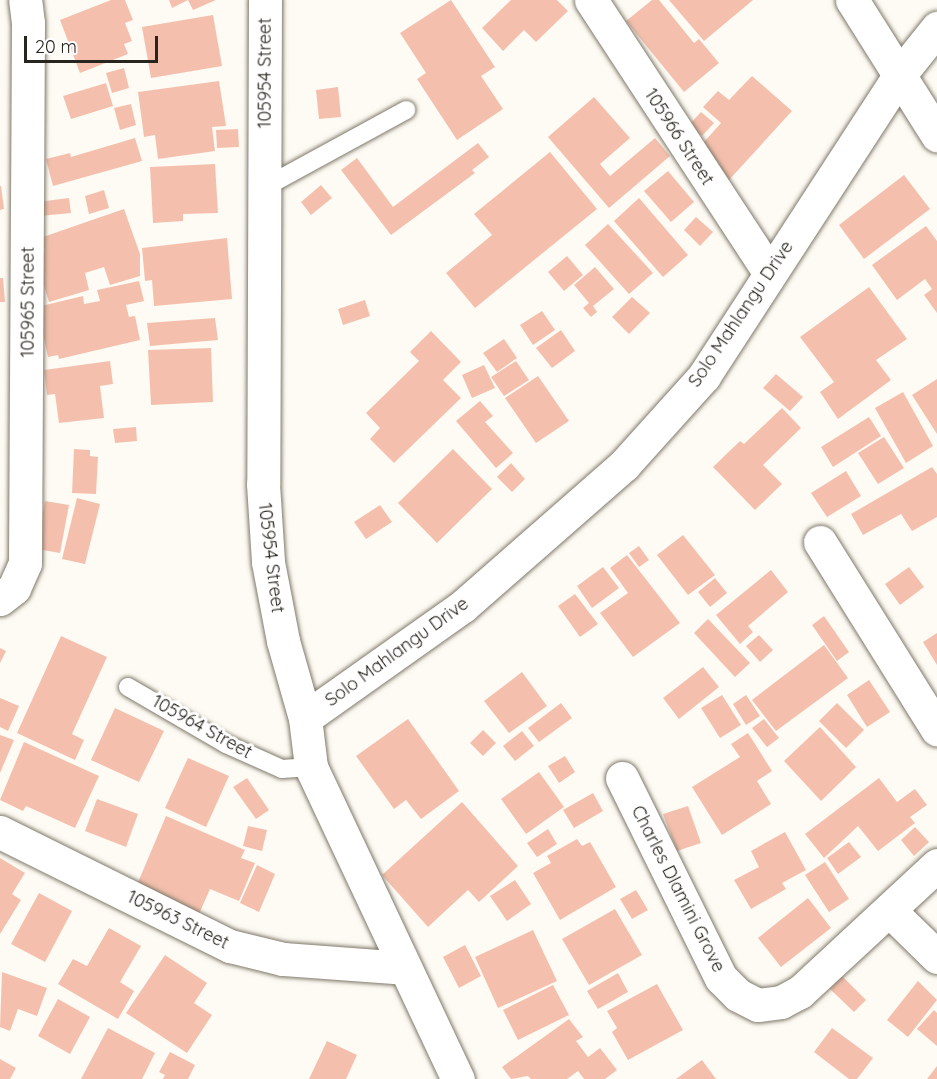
<!DOCTYPE html>
<style>
body{margin:0}
#map{position:relative;width:937px;height:1079px;overflow:hidden;background:#fefbf4;font-family:Quicksand,sans-serif}
div>[style]{position:absolute}
.building>*{inset:0;background:#f4c0ad}
.roads{filter:drop-shadow(0 0 2px #7f7869) drop-shadow(0 0 2px #7f7869)}
.lane>*{height:18px;margin:-9px;padding:0 9px;transform-origin:9px;border-radius:9px;background:#fff}
.street>*{height:33px;margin:-16.5px;padding:0 16.5px;transform-origin:16.5px;border-radius:16.5px;background:#fff}
span{translate:-50% -50%;white-space:nowrap;text-align:center;line-height:1.15;-webkit-text-stroke:6px #fff;paint-order:stroke}
.street-label{font-size:18px;color:#28251f}
.scale{position:absolute;left:24px;top:36px;width:134px;height:27px;box-sizing:border-box;border:3px solid #28251f;border-top:0;padding-left:8px;font-size:18px;line-height:21px;white-space:nowrap;color:#28251f;-webkit-text-stroke:4px #fff;paint-order:stroke}
</style>
<div id="map">
<div class="building">
<i style="clip-path:polygon(111px 0,125px 0,133px 20px,125px 23px,132px 41px,124px 44px,128px 54px,80px 73px,60px 20px)"></i>
<i style="clip-path:polygon(169px 0,216px 0,193px 10px,188px 0,172px 8px)"></i>
<i style="clip-path:polygon(451px 0,495px 67px,481px 76px,503px 109px,457px 140px,417px 79px,426px 73px,400px 33px)"></i>
<i style="clip-path:polygon(511px 0,557px 0,568px 11px,536px 42px,524px 30px,503px 51px,482px 28px)"></i>
<i style="clip-path:polygon(652px 0,659px 0,694px 43px,699px 39px,719px 63px,684px 92px,626px 21px)"></i>
<i style="clip-path:polygon(669px 0,753px 0,704px 41px)"></i>
<i style="clip-path:polygon(213px 15px,222px 66px,151px 78px,142px 27px)"></i>
<i style="clip-path:polygon(124px 68px,129px 88px,112px 93px,106px 73px)"></i>
<i style="clip-path:polygon(752px 76px,792px 111px,729px 180px,696px 151px,721px 123px,703px 107px,718px 91px,729px 100px)"></i>
<i style="clip-path:polygon(219px 81px,226px 126px,212px 127px,215px 151px,158px 159px,155px 135px,144px 137px,138px 92px)"></i>
<i style="clip-path:polygon(106px 83px,113px 106px,71px 119px,63px 96px)"></i>
<i style="clip-path:polygon(338px 87px,341px 117px,319px 119px,316px 90px)"></i>
<i style="clip-path:polygon(594px 97px,630px 138px,600px 164px,610px 176px,655px 138px,670px 156px,609px 208px,548px 137px)"></i>
<i style="clip-path:polygon(131px 104px,136px 125px,120px 130px,114px 108px)"></i>
<i style="clip-path:polygon(701px 112px,714px 123px,702px 136px,689px 125px)"></i>
<i style="clip-path:polygon(238px 129px,239px 147px,217px 148px,216px 130px)"></i>
<i style="clip-path:polygon(135px 138px,142px 161px,53px 186px,46px 159px,70px 153px,71px 157px)"></i>
<i style="clip-path:polygon(478px 143px,489px 157px,472px 170px,475px 173px,391px 235px,341px 170px,357px 158px,393px 207px)"></i>
<i style="clip-path:polygon(550px 152px,597px 209px,475px 308px,446px 273px,492px 235px,474px 214px)"></i>
<i style="clip-path:polygon(215px 164px,218px 213px,183px 214px,183px 221px,153px 223px,150px 167px)"></i>
<i style="clip-path:polygon(668px 171px,694px 202px,671px 222px,644px 191px)"></i>
<i style="clip-path:polygon(904px 175px,930px 209px,864px 259px,839px 225px)"></i>
<i style="clip-path:polygon(321px 185px,332px 198px,311px 215px,301px 202px)"></i>
<i style="clip-path:polygon(0 186px,1px 186px,4px 209px,0 210px)"></i>
<i style="clip-path:polygon(104px 190px,109px 208px,89px 214px,85px 196px)"></i>
<i style="clip-path:polygon(69px 198px,71px 213px,40px 216px,38px 202px)"></i>
<i style="clip-path:polygon(639px 198px,688px 255px,663px 277px,614px 221px)"></i>
<i style="clip-path:polygon(124px 209px,140px 254px,140px 276px,110px 285px,104px 267px,85px 273px,89px 290px,49px 302px,34px 254px,45px 250px,40px 238px)"></i>
<i style="clip-path:polygon(696px 217px,713px 232px,700px 246px,684px 230px)"></i>
<i style="clip-path:polygon(608px 224px,653px 273px,629px 294px,585px 245px)"></i>
<i style="clip-path:polygon(926px 226px,937px 241px,937px 313px,924px 295px,932px 289px,925px 279px,897px 300px,872px 265px)"></i>
<i style="clip-path:polygon(227px 238px,232px 299px,154px 306px,152px 280px,145px 281px,142px 248px)"></i>
<i style="clip-path:polygon(567px 256px,583px 275px,564px 291px,548px 272px)"></i>
<i style="clip-path:polygon(595px 267px,614px 289px,593px 306px,597px 312px,591px 317px,583px 308px,589px 303px,574px 285px)"></i>
<i style="clip-path:polygon(0 278px,3px 278px,5px 302px,0 302px)"></i>
<i style="clip-path:polygon(139px 281px,144px 301px,126px 305px,129px 317px,135px 316px,140px 340px,59px 359px,58px 355px,48px 357px,37px 307px,83px 296px,84px 304px,100px 301px,97px 290px)"></i>
<i style="clip-path:polygon(869px 287px,907px 339px,876px 360px,891px 380px,838px 419px,820px 392px,834px 382px,800px 337px)"></i>
<i style="clip-path:polygon(632px 297px,650px 313px,629px 334px,612px 317px)"></i>
<i style="clip-path:polygon(365px 300px,370px 316px,343px 325px,338px 309px)"></i>
<i style="clip-path:polygon(542px 311px,555px 330px,533px 345px,520px 325px)"></i>
<i style="clip-path:polygon(215px 318px,218px 340px,150px 346px,147px 323px)"></i>
<i style="clip-path:polygon(561px 330px,575px 351px,552px 368px,536px 348px)"></i>
<i style="clip-path:polygon(431px 331px,461px 362px,443px 380px,461px 398px,394px 463px,370px 439px,380px 428px,366px 413px,419px 361px,410px 352px)"></i>
<i style="clip-path:polygon(504px 339px,517px 358px,497px 372px,483px 353px)"></i>
<i style="clip-path:polygon(211px 348px,213px 402px,151px 405px,148px 350px)"></i>
<i style="clip-path:polygon(110px 361px,113px 384px,100px 386px,104px 418px,59px 423px,55px 394px,47px 395px,44px 370px)"></i>
<i style="clip-path:polygon(516px 361px,529px 380px,504px 396px,491px 377px)"></i>
<i style="clip-path:polygon(484px 365px,495px 388px,472px 398px,462px 375px)"></i>
<i style="clip-path:polygon(776px 374px,803px 397px,790px 411px,763px 388px)"></i>
<i style="clip-path:polygon(538px 376px,569px 421px,536px 443px,505px 398px)"></i>
<i style="clip-path:polygon(937px 379px,937px 434px,912px 395px)"></i>
<i style="clip-path:polygon(903px 392px,933px 446px,906px 463px,875px 408px)"></i>
<i style="clip-path:polygon(480px 401px,493px 416px,485px 422px,513px 453px,496px 468px,456px 421px)"></i>
<i style="clip-path:polygon(782px 408px,801px 428px,763px 465px,782px 484px,755px 510px,713px 467px,740px 441px,744px 444px)"></i>
<i style="clip-path:polygon(869px 417px,881px 436px,833px 467px,821px 447px)"></i>
<i style="clip-path:polygon(136px 427px,137px 441px,115px 443px,113px 429px)"></i>
<i style="clip-path:polygon(884px 437px,904px 468px,878px 484px,858px 453px)"></i>
<i style="clip-path:polygon(74px 449px,90px 450px,90px 456px,98px 457px,96px 494px,72px 493px)"></i>
<i style="clip-path:polygon(453px 449px,492px 489px,437px 543px,398px 503px)"></i>
<i style="clip-path:polygon(511px 463px,525px 479px,512px 492px,497px 477px)"></i>
<i style="clip-path:polygon(932px 467px,937px 474px,937px 517px,912px 531px,901px 514px,863px 535px,851px 514px)"></i>
<i style="clip-path:polygon(846px 471px,861px 496px,827px 517px,811px 493px)"></i>
<i style="clip-path:polygon(77px 498px,100px 504px,85px 564px,62px 559px)"></i>
<i style="clip-path:polygon(45px 501px,69px 505px,60px 553px,37px 549px)"></i>
<i style="clip-path:polygon(380px 505px,392px 522px,366px 539px,354px 522px)"></i>
<i style="clip-path:polygon(683px 535px,715px 575px,688px 595px,657px 555px)"></i>
<i style="clip-path:polygon(639px 546px,649px 560px,639px 567px,629px 553px)"></i>
<i style="clip-path:polygon(627px 555px,680px 623px,633px 657px,600px 613px,628px 593px,610px 568px)"></i>
<i style="clip-path:polygon(603px 567px,619px 588px,592px 608px,577px 586px)"></i>
<i style="clip-path:polygon(909px 567px,924px 587px,900px 605px,885px 584px)"></i>
<i style="clip-path:polygon(771px 570px,788px 592px,748px 626px,753px 632px,740px 644px,716px 615px)"></i>
<i style="clip-path:polygon(715px 578px,727px 593px,710px 607px,698px 592px)"></i>
<i style="clip-path:polygon(575px 594px,598px 624px,580px 637px,558px 606px)"></i>
<i style="clip-path:polygon(824px 616px,849px 652px,837px 661px,812px 625px)"></i>
<i style="clip-path:polygon(708px 619px,750px 663px,735px 677px,694px 633px)"></i>
<i style="clip-path:polygon(937px 633px,937px 665px,923px 642px)"></i>
<i style="clip-path:polygon(759px 635px,773px 650px,760px 662px,746px 646px)"></i>
<i style="clip-path:polygon(61px 636px,107px 657px,72px 734px,84px 740px,75px 760px,17px 733px)"></i>
<i style="clip-path:polygon(824px 645px,848px 678px,776px 731px,752px 700px)"></i>
<i style="clip-path:polygon(0 648px,6px 651px,0 663px)"></i>
<i style="clip-path:polygon(703px 667px,719px 687px,679px 719px,663px 698px)"></i>
<i style="clip-path:polygon(522px 672px,547px 706px,509px 733px,484px 701px)"></i>
<i style="clip-path:polygon(869px 680px,890px 712px,867px 727px,847px 695px)"></i>
<i style="clip-path:polygon(722px 695px,741px 725px,720px 738px,701px 708px)"></i>
<i style="clip-path:polygon(746px 695px,760px 716px,746px 725px,733px 704px)"></i>
<i style="clip-path:polygon(0 698px,19px 706px,8px 731px,0 727px)"></i>
<i style="clip-path:polygon(561px 703px,572px 718px,539px 742px,528px 728px)"></i>
<i style="clip-path:polygon(837px 703px,864px 730px,846px 748px,819px 721px)"></i>
<i style="clip-path:polygon(115px 708px,164px 731px,139px 782px,91px 760px)"></i>
<i style="clip-path:polygon(408px 719px,459px 791px,421px 819px,406px 800px,394px 809px,356px 756px)"></i>
<i style="clip-path:polygon(764px 719px,779px 738px,767px 747px,752px 728px)"></i>
<i style="clip-path:polygon(820px 727px,856px 767px,821px 801px,784px 761px)"></i>
<i style="clip-path:polygon(483px 730px,496px 743px,483px 756px,470px 743px)"></i>
<i style="clip-path:polygon(522px 731px,534px 746px,515px 761px,503px 746px)"></i>
<i style="clip-path:polygon(748px 733px,772px 771px,757px 781px,771px 804px,722px 835px,692px 787px,740px 757px,731px 744px)"></i>
<i style="clip-path:polygon(0 735px,14px 740px,0 773px)"></i>
<i style="clip-path:polygon(24px 742px,99px 776px,75px 828px,26px 806px,23px 811px,0 800px)"></i>
<i style="clip-path:polygon(565px 756px,575px 772px,559px 783px,548px 766px)"></i>
<i style="clip-path:polygon(188px 758px,229px 776px,206px 827px,165px 808px)"></i>
<i style="clip-path:polygon(539px 772px,564px 807px,526px 834px,501px 799px)"></i>
<i style="clip-path:polygon(247px 778px,269px 810px,256px 819px,233px 787px)"></i>
<i style="clip-path:polygon(879px 778px,897px 802px,915px 789px,927px 805px,910px 817px,915px 823px,878px 851px,858px 826px,824px 858px,805px 834px)"></i>
<i style="clip-path:polygon(593px 793px,603px 811px,574px 828px,563px 810px)"></i>
<i style="clip-path:polygon(97px 799px,138px 814px,126px 847px,85px 831px)"></i>
<i style="clip-path:polygon(462px 802px,518px 866px,479px 902px,468px 890px,428px 927px,382px 875px)"></i>
<i style="clip-path:polygon(688px 806px,701px 843px,677px 851px,663px 814px)"></i>
<i style="clip-path:polygon(166px 816px,245px 850px,241px 858px,255px 863px,239px 901px,210px 889px,199px 914px,136px 887px)"></i>
<i style="clip-path:polygon(248px 826px,267px 830px,262px 851px,243px 846px)"></i>
<i style="clip-path:polygon(915px 827px,929px 842px,914px 856px,901px 840px)"></i>
<i style="clip-path:polygon(548px 829px,557px 844px,537px 857px,527px 843px)"></i>
<i style="clip-path:polygon(785px 832px,806px 870px,782px 883px,786px 889px,751px 909px,734px 880px,759px 867px,751px 851px)"></i>
<i style="clip-path:polygon(577px 839px,582px 846px,590px 842px,616px 887px,560px 920px,533px 873px,551px 863px,547px 856px)"></i>
<i style="clip-path:polygon(849px 842px,861px 857px,838px 874px,827px 858px)"></i>
<i style="clip-path:polygon(0 858px,25px 873px,12px 894px,21px 900px,0 934px)"></i>
<i style="clip-path:polygon(825px 862px,849px 899px,829px 912px,805px 875px)"></i>
<i style="clip-path:polygon(257px 865px,275px 874px,259px 912px,240px 903px)"></i>
<i style="clip-path:polygon(515px 880px,531px 904px,507px 921px,490px 896px)"></i>
<i style="clip-path:polygon(636px 890px,648px 910px,632px 919px,620px 899px)"></i>
<i style="clip-path:polygon(39px 893px,72px 911px,45px 962px,11px 944px)"></i>
<i style="clip-path:polygon(808px 898px,831px 928px,781px 967px,758px 938px)"></i>
<i style="clip-path:polygon(615px 909px,642px 955px,589px 985px,562px 939px)"></i>
<i style="clip-path:polygon(109px 928px,141px 946px,120px 982px,134px 991px,118px 1019px,58px 984px,73px 959px,87px 966px)"></i>
<i style="clip-path:polygon(533px 930px,557px 981px,498px 1008px,475px 957px)"></i>
<i style="clip-path:polygon(465px 945px,481px 976px,459px 988px,443px 957px)"></i>
<i style="clip-path:polygon(165px 955px,207px 983px,194px 1003px,212px 1015px,187px 1053px,126px 1013px)"></i>
<i style="clip-path:polygon(2px 972px,47px 988px,37px 1016px,18px 1009px,10px 1031px,0 1027px)"></i>
<i style="clip-path:polygon(618px 973px,628px 992px,598px 1009px,587px 991px)"></i>
<i style="clip-path:polygon(842px 976px,866px 1000px,854px 1012px,830px 989px)"></i>
<i style="clip-path:polygon(918px 981px,937px 1000px,908px 1037px,887px 1020px)"></i>
<i style="clip-path:polygon(657px 984px,683px 1030px,628px 1060px,612px 1032px,617px 1028px,607px 1011px)"></i>
<i style="clip-path:polygon(553px 985px,569px 1015px,518px 1040px,503px 1010px)"></i>
<i style="clip-path:polygon(58px 999px,90px 1017px,70px 1054px,38px 1036px)"></i>
<i style="clip-path:polygon(934px 1010px,937px 1013px,937px 1046px,917px 1029px)"></i>
<i style="clip-path:polygon(569px 1019px,583px 1037px,576px 1041px,588px 1057px,600px 1048px,617px 1070px,605px 1079px,584px 1079px,578px 1071px,567px 1079px,531px 1079px,528px 1076px,511px 1079px,502px 1067px)"></i>
<i style="clip-path:polygon(108px 1028px,155px 1053px,142px 1079px,81px 1079px)"></i>
<i style="clip-path:polygon(832px 1028px,873px 1058px,857px 1079px,849px 1079px,814px 1052px)"></i>
<i style="clip-path:polygon(327px 1041px,357px 1055px,346px 1079px,309px 1079px)"></i>
<i style="clip-path:polygon(170px 1052px,195px 1065px,188px 1079px,163px 1079px,165px 1075px,159px 1072px)"></i>
<i style="clip-path:polygon(0 1059px,16px 1068px,10px 1079px,0 1079px)"></i>
<i style="clip-path:polygon(702px 1060px,716px 1079px,676px 1079px)"></i>
<i style="clip-path:polygon(937px 1066px,937px 1079px,927px 1079px)"></i>
</div>
<div class="roads">
<div class="lane">
<i style="left:265px;top:187px;width:161px;rotate:-28.6deg"></i>
<i style="left:128px;top:687px;width:113px;rotate:30.2deg"></i>
<i style="left:226px;top:744px;width:61px;rotate:24.1deg"></i>
<i style="left:282px;top:769px;width:29px;rotate:-4deg"></i>
</div>
<div class="street">
<i style="left:265px;top:0;width:484px;rotate:90.2deg"></i>
<i style="left:263px;top:484px;width:78px;rotate:86.3deg"></i>
<i style="left:268px;top:562px;width:80px;rotate:79.2deg"></i>
<i style="left:283px;top:641px;width:80px;rotate:74.1deg"></i>
<i style="left:305px;top:718px;width:49px;rotate:83deg"></i>
<i style="left:311px;top:767px;width:345px;rotate:64.8deg"></i>
<i style="left:591px;top:0;width:325px;rotate:56.8deg"></i>
<i style="left:852px;top:0;width:160px;rotate:57.8deg"></i>
<i style="left:820px;top:542px;width:221px;rotate:58deg"></i>
<i style="left:0;top:599px;width:18px;rotate:-38deg"></i>
<i style="left:14px;top:588px;width:27px;rotate:-66deg"></i>
<i style="left:25px;top:563px;width:540px;rotate:-89.68deg"></i>
<i style="left:28px;top:23px;width:23px;rotate:-97deg"></i>
<i style="left:305px;top:718px;width:194px;rotate:-35.3deg"></i>
<i style="left:463px;top:606px;width:214px;rotate:-41.2deg"></i>
<i style="left:624px;top:465px;width:120px;rotate:-48deg"></i>
<i style="left:704px;top:376px;width:361px;rotate:-57deg"></i>
<i style="left:901px;top:73px;width:58px;rotate:-51.3deg"></i>
<i style="left:622px;top:778px;width:223px;rotate:63.7deg"></i>
<i style="left:721px;top:978px;width:24px;rotate:45deg"></i>
<i style="left:738px;top:995px;width:22px;rotate:27deg"></i>
<i style="left:758px;top:1005px;width:23px;rotate:-7deg"></i>
<i style="left:781px;top:1002px;width:21px;rotate:-28deg"></i>
<i style="left:800px;top:992px;width:187px;rotate:-42.8deg"></i>
<i style="left:0;top:832px;width:257px;rotate:26.4deg"></i>
<i style="left:230px;top:946px;width:55px;rotate:13.8deg"></i>
<i style="left:283px;top:959px;width:122px;rotate:4.2deg"></i>
<i style="left:889px;top:910px;width:67px;rotate:44.4deg"></i>
</div>
</div>
<div class="street-label">
<span style="left:265px;top:73px;rotate:-90deg">105954 Street</span>
<span style="left:679px;top:137px;rotate:57deg">105966 Street</span>
<span style="left:28px;top:302px;rotate:-90deg">105965 Street</span>
<span style="left:741px;top:314px;rotate:-56deg">Solo Mahlangu Drive</span>
<span style="left:271px;top:558px;rotate:83deg">105954 Street</span>
<span style="left:397px;top:652px;rotate:-36deg">Solo Mahlangu Drive</span>
<span style="left:202px;top:727px;rotate:29deg">105964 Street</span>
<span style="left:678px;top:889px;rotate:63deg">Charles Dlamini Grove</span>
<span style="left:178px;top:920px;rotate:26deg">105963 Street</span>
</div>
<div class="scale">20 m</div>
</div>
